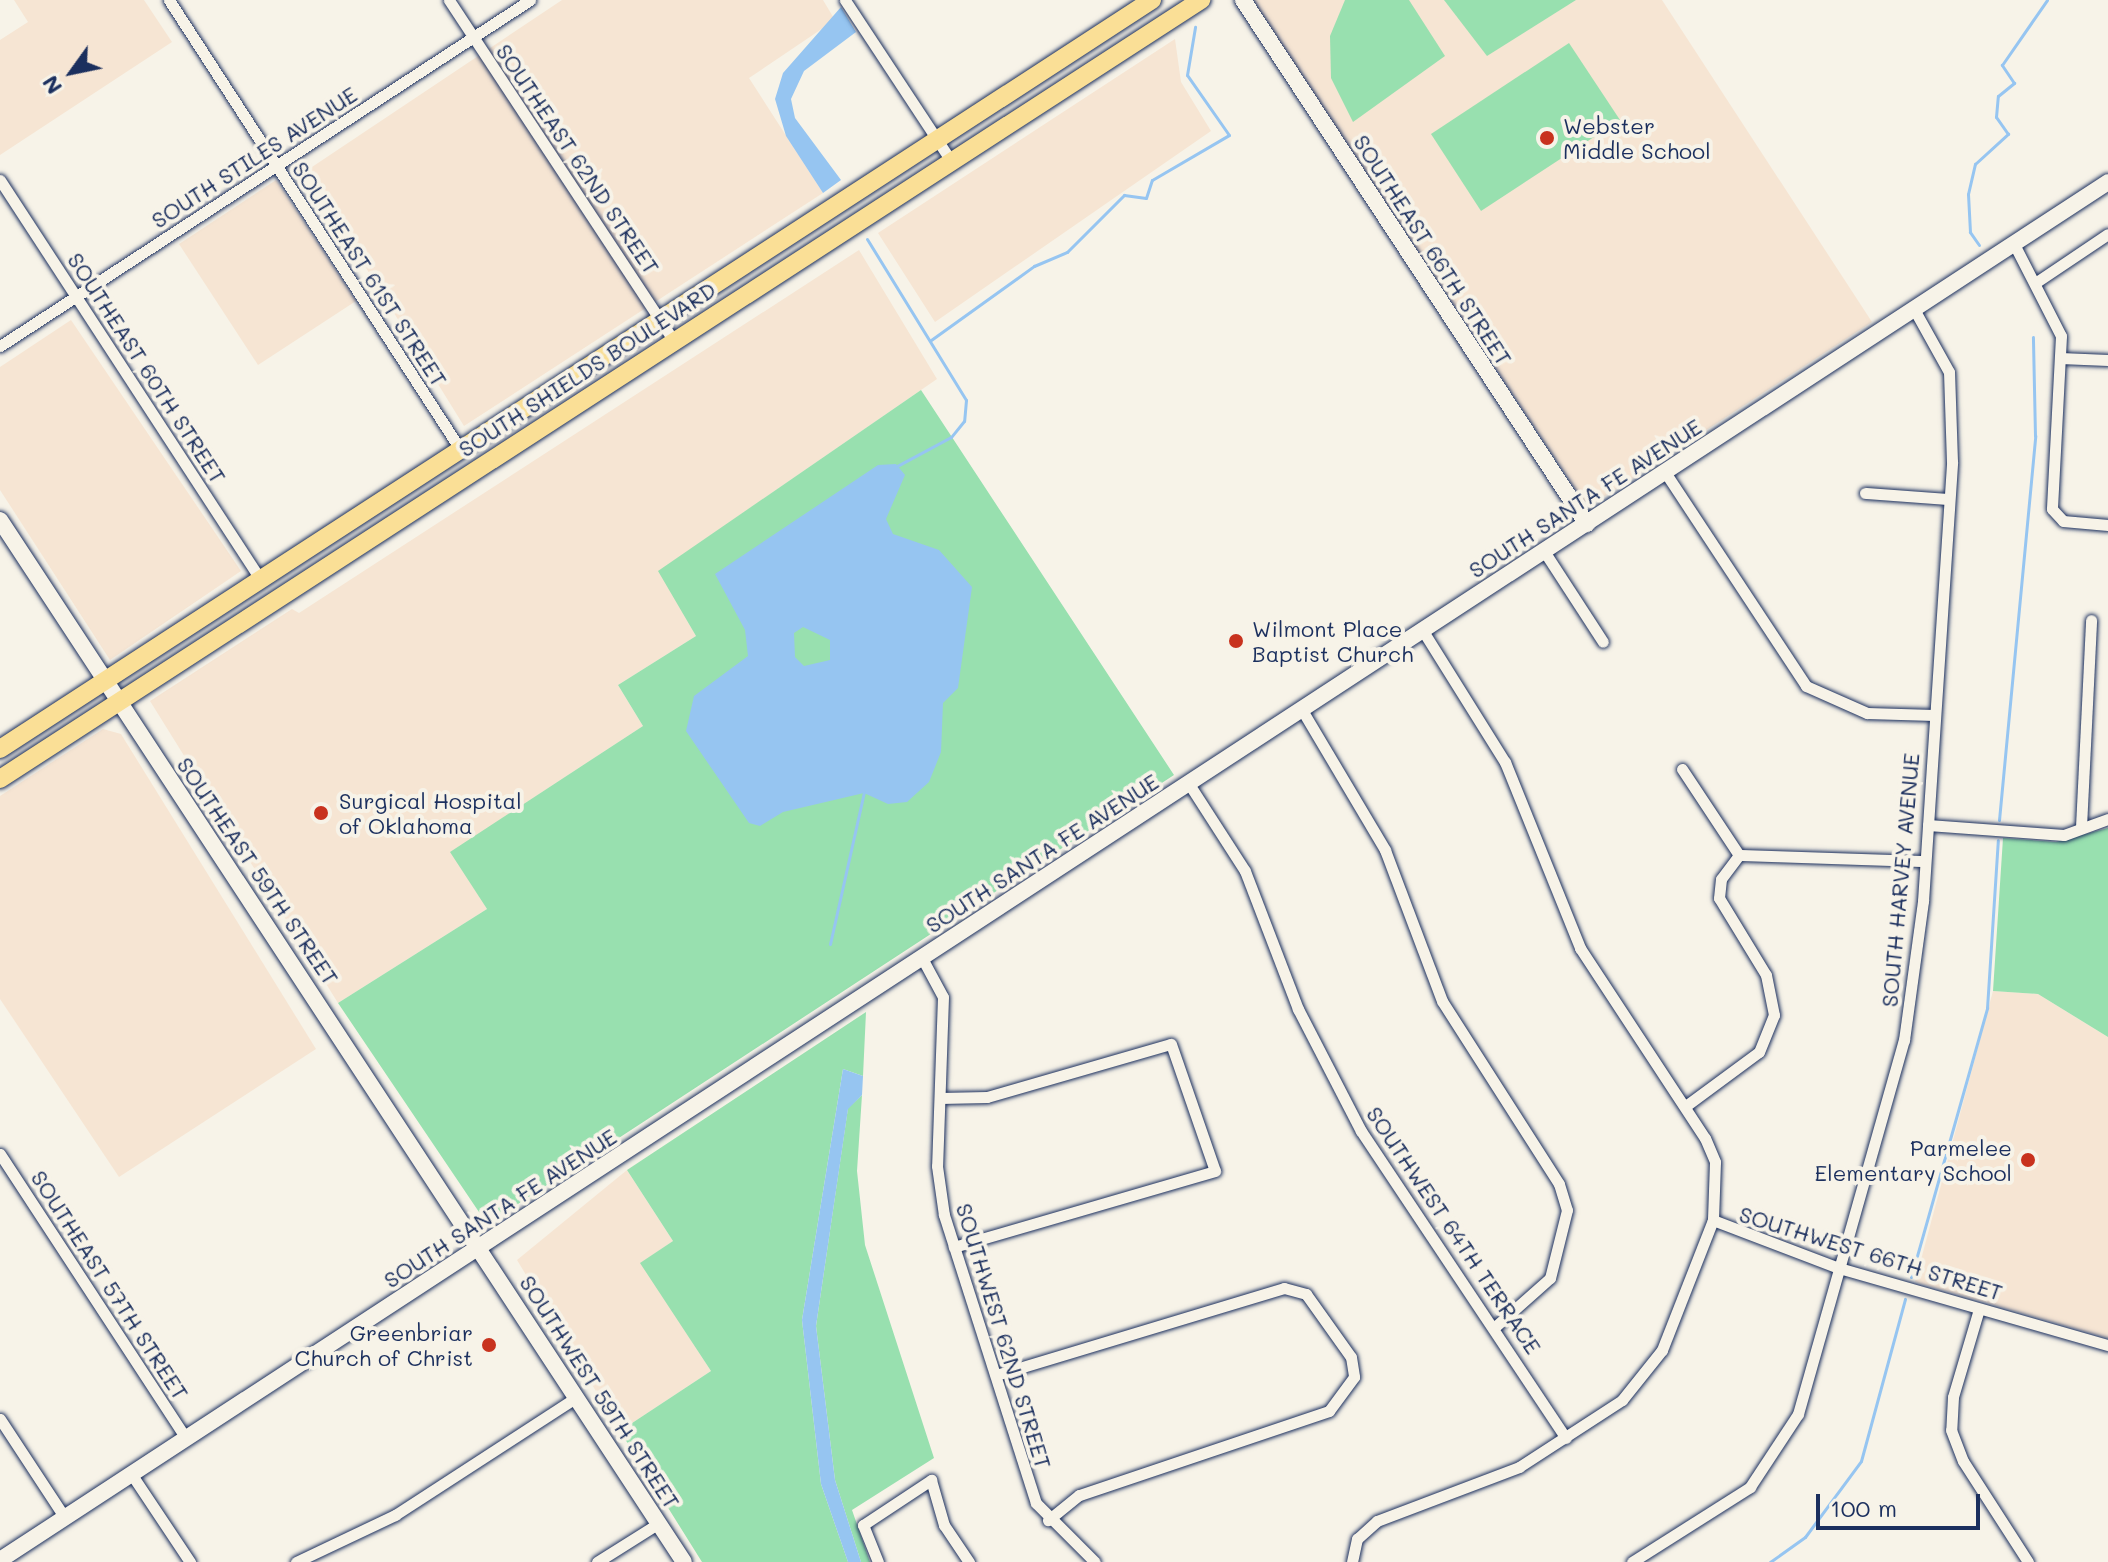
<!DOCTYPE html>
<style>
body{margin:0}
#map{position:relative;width:2108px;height:1562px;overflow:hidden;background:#f7f3e8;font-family:Mali,sans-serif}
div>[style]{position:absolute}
.built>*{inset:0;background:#f6e5d3}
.green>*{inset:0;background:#98e0af}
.water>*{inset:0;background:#96c5f1}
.stream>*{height:3px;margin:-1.5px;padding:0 1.5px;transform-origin:1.5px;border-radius:1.5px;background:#96c5f1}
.roads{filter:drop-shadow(0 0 2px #1b2f5e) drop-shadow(0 0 2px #1b2f5e)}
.street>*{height:11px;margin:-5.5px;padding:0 5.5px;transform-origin:5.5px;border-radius:5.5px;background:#f7f3e8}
.secondary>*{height:16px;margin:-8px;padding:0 8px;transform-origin:8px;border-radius:8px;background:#f7f3e8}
.primary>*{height:18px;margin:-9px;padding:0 9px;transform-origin:9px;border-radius:9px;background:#fadf96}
.dots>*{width:22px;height:22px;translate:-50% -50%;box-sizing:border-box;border:4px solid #f7f3e8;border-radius:50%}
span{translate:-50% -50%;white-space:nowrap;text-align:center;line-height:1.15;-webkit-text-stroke:8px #f7f3e8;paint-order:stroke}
.poi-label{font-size:22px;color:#1b2f5e}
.left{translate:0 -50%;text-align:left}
.right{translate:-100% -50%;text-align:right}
.street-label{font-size:22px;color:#1b2f5e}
.north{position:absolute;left:32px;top:32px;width:80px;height:80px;-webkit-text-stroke:6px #f7f3e8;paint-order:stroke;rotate:237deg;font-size:22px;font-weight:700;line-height:32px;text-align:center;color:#1b2f5e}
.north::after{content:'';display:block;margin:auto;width:28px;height:36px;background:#1b2f5e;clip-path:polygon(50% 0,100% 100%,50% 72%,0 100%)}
.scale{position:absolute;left:1816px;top:1494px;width:164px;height:36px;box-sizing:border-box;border:4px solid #1b2f5e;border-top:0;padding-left:10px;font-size:24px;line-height:28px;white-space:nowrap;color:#1b2f5e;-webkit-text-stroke:6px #f7f3e8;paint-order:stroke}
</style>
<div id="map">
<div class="built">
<i style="clip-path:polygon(14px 0,144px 0,172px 42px,0 155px,0 40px,28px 22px)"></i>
<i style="clip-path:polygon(562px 0,823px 0,835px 20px,749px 78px,823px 193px,464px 426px,306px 171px)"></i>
<i style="clip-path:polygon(1252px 0,1662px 0,1872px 322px,1593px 504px,1584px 502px)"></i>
<i style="clip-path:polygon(1175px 39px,1181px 82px,1211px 131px,935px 322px,878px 233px)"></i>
<i style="clip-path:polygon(276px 180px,356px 301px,258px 365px,179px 244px)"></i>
<i style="clip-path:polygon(859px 250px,937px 379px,659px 571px,696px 636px,618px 685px,643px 726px,451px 852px,487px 909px,338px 1003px,150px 701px,292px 609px,299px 613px)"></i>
<i style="clip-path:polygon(71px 320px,241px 571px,110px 660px,0 490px,0 367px)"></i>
<i style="clip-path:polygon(103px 729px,121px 734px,316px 1049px,119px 1177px,0 999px,0 796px)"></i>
<i style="clip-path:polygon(1993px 991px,2038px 994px,2108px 1037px,2108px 1338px,1915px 1282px)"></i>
<i style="clip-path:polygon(627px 1170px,673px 1241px,641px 1263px,711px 1371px,620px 1431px,517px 1260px)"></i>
</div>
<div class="green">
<i style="clip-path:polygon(1345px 0,1409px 0,1445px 56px,1353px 122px,1331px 78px,1330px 36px)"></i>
<i style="clip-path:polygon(1444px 0,1576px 0,1487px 56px)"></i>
<i style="clip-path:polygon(1569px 43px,1620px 120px,1481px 211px,1431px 134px)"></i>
<i style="clip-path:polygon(921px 390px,1174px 775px,495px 1219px,483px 1218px,338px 1003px,487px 909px,450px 852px,643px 726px,618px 685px,696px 636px,658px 571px)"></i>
<i style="clip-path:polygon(2108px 828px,2108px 1037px,2038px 994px,1993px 991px,2003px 838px,2056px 842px)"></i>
<i style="clip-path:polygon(866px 1012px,863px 1076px,843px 1069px,802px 1320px,821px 1484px,848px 1562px,702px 1562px,620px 1431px,711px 1371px,640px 1263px,673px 1241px,627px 1170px)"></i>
<i style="clip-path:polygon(862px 1095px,857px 1171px,865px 1245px,934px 1458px,852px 1510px,870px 1562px,861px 1562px,835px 1480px,816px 1326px,848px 1108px)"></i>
</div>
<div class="water">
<i style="clip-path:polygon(841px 7px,856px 32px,804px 71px,791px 99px,795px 118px,841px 180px,823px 193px,786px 136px,775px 99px,783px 73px)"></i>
<i style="clip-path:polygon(evenodd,896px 464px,905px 475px,886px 519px,893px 534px,939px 550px,972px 587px,958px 688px,943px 703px,941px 752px,929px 782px,907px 802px,888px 804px,864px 793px,783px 812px,760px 826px,749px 823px,686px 731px,694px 696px,748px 656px,745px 630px,715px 574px,878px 465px,896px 464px,803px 627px,830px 640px,830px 660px,804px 666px,795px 657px,794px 633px,803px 627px)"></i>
<i style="clip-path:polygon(843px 1069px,863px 1076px,862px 1095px,848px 1109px,816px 1326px,835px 1480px,861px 1562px,848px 1562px,821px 1484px,802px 1320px)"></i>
</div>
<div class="stream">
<i style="left:867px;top:239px;width:189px;rotate:58.4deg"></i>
<i style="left:966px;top:400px;width:21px;rotate:95deg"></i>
<i style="left:964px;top:421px;width:21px;rotate:129deg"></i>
<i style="left:951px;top:437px;width:61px;rotate:151.8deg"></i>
<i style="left:1979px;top:245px;width:16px;rotate:-125deg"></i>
<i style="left:1970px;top:232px;width:38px;rotate:-93deg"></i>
<i style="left:1968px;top:194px;width:31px;rotate:-77deg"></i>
<i style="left:1975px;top:164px;width:45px;rotate:-42.3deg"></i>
<i style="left:2008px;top:134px;width:21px;rotate:-125deg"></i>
<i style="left:1996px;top:117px;width:21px;rotate:-85deg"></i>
<i style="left:1998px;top:96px;width:21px;rotate:-39deg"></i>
<i style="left:2014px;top:83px;width:22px;rotate:-124deg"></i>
<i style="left:2002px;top:65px;width:79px;rotate:-55.3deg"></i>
<i style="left:931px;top:340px;width:127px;rotate:-35.7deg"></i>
<i style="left:1034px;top:266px;width:36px;rotate:-23deg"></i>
<i style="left:1067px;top:252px;width:81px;rotate:-45deg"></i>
<i style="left:1124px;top:195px;width:22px;rotate:8deg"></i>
<i style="left:1146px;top:198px;width:19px;rotate:-72deg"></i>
<i style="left:1152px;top:180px;width:89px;rotate:-30.3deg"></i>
<i style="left:1229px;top:135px;width:73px;rotate:-125deg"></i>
<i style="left:1187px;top:75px;width:49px;rotate:-80.5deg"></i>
<i style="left:1999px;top:820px;width:386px;rotate:-84.6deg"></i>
<i style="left:2035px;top:436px;width:99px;rotate:-91.2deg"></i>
<i style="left:830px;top:944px;width:156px;rotate:-77.4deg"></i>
<i style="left:1911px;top:1277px;width:280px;rotate:-74.2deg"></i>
<i style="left:1987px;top:1008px;width:168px;rotate:-86.3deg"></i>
<i style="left:1770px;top:1562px;width:43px;rotate:-35.5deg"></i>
<i style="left:1805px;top:1537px;width:94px;rotate:-53.6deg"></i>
<i style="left:1861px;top:1461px;width:168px;rotate:-74.8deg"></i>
</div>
<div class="roads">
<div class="street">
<i style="left:169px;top:0;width:535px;rotate:57.05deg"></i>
<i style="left:449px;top:0;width:409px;rotate:56.6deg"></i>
<i style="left:845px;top:0;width:193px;rotate:56.6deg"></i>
<i style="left:0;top:180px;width:476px;rotate:56.9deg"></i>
<i style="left:2014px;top:244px;width:103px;rotate:62.9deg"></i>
<i style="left:2061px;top:336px;width:173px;rotate:93deg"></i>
<i style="left:2052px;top:509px;width:16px;rotate:47deg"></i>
<i style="left:2063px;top:521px;width:45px;rotate:5.1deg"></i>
<i style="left:2038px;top:281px;width:84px;rotate:-33.9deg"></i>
<i style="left:0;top:346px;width:633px;rotate:-33.14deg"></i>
<i style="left:2060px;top:358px;width:48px;rotate:2.4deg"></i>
<i style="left:1665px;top:472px;width:256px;rotate:56.6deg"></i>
<i style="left:1806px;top:686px;width:67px;rotate:23.9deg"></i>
<i style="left:1867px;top:713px;width:67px;rotate:1.7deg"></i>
<i style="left:1865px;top:493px;width:84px;rotate:4.1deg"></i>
<i style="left:1544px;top:551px;width:108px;rotate:57deg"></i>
<i style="left:1423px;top:631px;width:155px;rotate:58deg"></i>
<i style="left:1505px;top:762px;width:201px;rotate:68deg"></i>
<i style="left:1580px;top:948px;width:227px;rotate:56.7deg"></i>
<i style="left:1705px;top:1138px;width:26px;rotate:67deg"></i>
<i style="left:1715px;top:1162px;width:58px;rotate:92deg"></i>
<i style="left:1713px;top:1220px;width:135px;rotate:20.9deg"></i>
<i style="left:1839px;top:1268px;width:280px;rotate:16deg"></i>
<i style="left:1302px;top:710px;width:163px;rotate:59.3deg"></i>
<i style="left:1385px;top:850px;width:161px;rotate:69.3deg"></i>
<i style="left:1442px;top:1001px;width:217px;rotate:57.4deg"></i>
<i style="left:1559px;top:1184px;width:27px;rotate:73deg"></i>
<i style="left:1567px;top:1210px;width:70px;rotate:104deg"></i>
<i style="left:1550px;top:1278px;width:71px;rotate:138.4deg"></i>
<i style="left:1682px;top:769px;width:103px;rotate:56.5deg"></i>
<i style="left:1189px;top:784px;width:103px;rotate:57.2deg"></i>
<i style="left:1245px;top:871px;width:148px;rotate:69deg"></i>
<i style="left:1298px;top:1009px;width:137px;rotate:62.7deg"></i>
<i style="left:1361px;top:1131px;width:369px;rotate:56.3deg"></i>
<i style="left:1928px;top:825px;width:136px;rotate:4.2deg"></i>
<i style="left:2064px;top:835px;width:47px;rotate:-20deg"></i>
<i style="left:2081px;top:827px;width:207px;rotate:-87.2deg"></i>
<i style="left:922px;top:958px;width:44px;rotate:61.7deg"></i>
<i style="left:943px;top:997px;width:169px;rotate:92deg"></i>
<i style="left:937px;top:1166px;width:49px;rotate:81.9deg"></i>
<i style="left:944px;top:1215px;width:302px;rotate:72.3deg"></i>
<i style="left:1036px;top:1503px;width:83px;rotate:45deg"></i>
<i style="left:940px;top:1098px;width:47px;rotate:-1.2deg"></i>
<i style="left:987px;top:1097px;width:191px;rotate:-16.1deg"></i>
<i style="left:1171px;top:1044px;width:134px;rotate:70.9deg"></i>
<i style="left:1215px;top:1171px;width:272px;rotate:163.8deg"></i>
<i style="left:1687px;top:1105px;width:89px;rotate:-36.4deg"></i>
<i style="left:1759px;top:1052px;width:40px;rotate:-68deg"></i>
<i style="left:1774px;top:1015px;width:41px;rotate:-101.3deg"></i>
<i style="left:1766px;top:975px;width:90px;rotate:-121.4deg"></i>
<i style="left:1719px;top:898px;width:19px;rotate:-84deg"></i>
<i style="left:1721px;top:879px;width:30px;rotate:-53deg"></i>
<i style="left:1739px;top:855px;width:184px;rotate:1.9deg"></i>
<i style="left:0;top:1154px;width:339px;rotate:56.8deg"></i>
<i style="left:1979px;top:1309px;width:92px;rotate:106.5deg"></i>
<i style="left:1953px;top:1397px;width:33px;rotate:93deg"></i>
<i style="left:1951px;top:1430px;width:33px;rotate:69deg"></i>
<i style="left:1963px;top:1461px;width:120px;rotate:57.2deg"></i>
<i style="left:996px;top:1375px;width:301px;rotate:-16.8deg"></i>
<i style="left:1284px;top:1288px;width:23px;rotate:15deg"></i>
<i style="left:1306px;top:1294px;width:77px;rotate:54.5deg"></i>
<i style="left:1351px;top:1357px;width:20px;rotate:81deg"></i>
<i style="left:1354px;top:1377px;width:42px;rotate:126.3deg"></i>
<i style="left:1329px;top:1411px;width:264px;rotate:161.4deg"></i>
<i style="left:1079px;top:1495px;width:40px;rotate:141deg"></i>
<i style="left:0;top:1419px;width:118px;rotate:56.7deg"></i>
<i style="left:132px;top:1475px;width:105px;rotate:56.3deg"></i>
<i style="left:296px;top:1562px;width:110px;rotate:-25.4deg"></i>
<i style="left:395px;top:1515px;width:217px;rotate:-33deg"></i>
<i style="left:597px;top:1562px;width:73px;rotate:-32.2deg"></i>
<i style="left:878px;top:1562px;width:40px;rotate:-112deg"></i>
<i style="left:863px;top:1525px;width:82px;rotate:-33.5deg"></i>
<i style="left:931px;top:1480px;width:47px;rotate:73.9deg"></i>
<i style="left:944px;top:1525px;width:45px;rotate:56deg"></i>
<i style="left:1352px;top:1562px;width:24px;rotate:-78deg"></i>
<i style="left:1357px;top:1539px;width:27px;rotate:-42deg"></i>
<i style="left:1377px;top:1521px;width:152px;rotate:-20.8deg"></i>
<i style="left:1519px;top:1467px;width:123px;rotate:-33deg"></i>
<i style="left:1622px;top:1400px;width:64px;rotate:-51.3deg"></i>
<i style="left:1662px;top:1350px;width:140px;rotate:-68.6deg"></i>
<i style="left:1632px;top:1562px;width:140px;rotate:-32.4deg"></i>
<i style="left:1750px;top:1487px;width:87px;rotate:-56.7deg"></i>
<i style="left:1798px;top:1414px;width:389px;rotate:-74.2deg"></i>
<i style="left:1904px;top:1040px;width:140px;rotate:-82.2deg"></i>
<i style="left:1923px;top:901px;width:440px;rotate:-86.2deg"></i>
<i style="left:1952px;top:462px;width:90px;rotate:-91.9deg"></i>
<i style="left:1949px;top:372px;width:72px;rotate:-119.1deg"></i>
</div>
<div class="secondary">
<i style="left:1243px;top:0;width:627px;rotate:56.72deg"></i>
<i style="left:0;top:520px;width:1246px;rotate:56.72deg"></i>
<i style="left:0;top:1560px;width:2518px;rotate:-33.17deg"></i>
</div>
<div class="primary">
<i style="left:0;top:749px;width:1374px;rotate:-33.03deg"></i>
<i style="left:0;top:779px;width:1432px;rotate:-32.97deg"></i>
</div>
</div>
<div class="dots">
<i style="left:1547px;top:138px;background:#c8321e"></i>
<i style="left:1236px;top:641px;background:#c8321e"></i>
<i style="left:321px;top:813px;background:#c8321e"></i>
<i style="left:2028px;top:1160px;background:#c8321e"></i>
<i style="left:489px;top:1345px;background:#c8321e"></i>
</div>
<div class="poi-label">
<span class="left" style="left:1563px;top:138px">Webster<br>Middle School</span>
<span class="left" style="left:1252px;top:641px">Wilmont Place<br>Baptist Church</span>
<span class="left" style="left:339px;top:813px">Surgical Hospital<br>of Oklahoma</span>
<span class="right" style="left:2012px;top:1160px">Parmelee<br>Elementary School</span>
<span class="right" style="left:473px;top:1345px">Greenbriar<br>Church of Christ</span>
</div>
<div class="street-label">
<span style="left:254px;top:157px;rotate:-33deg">SOUTH STILES AVENUE</span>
<span style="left:578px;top:159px;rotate:56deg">SOUTHEAST 62ND STREET</span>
<span style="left:1433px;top:250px;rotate:57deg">SOUTHEAST 66TH STREET</span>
<span style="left:370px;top:274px;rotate:57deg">SOUTHEAST 61ST STREET</span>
<span style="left:147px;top:368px;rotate:57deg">SOUTHEAST 60TH STREET</span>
<span style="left:587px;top:369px;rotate:-33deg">SOUTH SHIELDS BOULEVARD</span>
<span style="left:1585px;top:498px;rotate:-33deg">SOUTH SANTA FE AVENUE</span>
<span style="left:1042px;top:853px;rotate:-33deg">SOUTH SANTA FE AVENUE</span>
<span style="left:258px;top:871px;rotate:56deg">SOUTHEAST 59TH STREET</span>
<span style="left:1900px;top:880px;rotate:-85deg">SOUTH HARVEY AVENUE</span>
<span style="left:500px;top:1208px;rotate:-33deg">SOUTH SANTA FE AVENUE</span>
<span style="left:1454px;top:1230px;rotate:56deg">SOUTHWEST 64TH TERRACE</span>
<span style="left:1871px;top:1253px;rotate:17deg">SOUTHWEST 66TH STREET</span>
<span style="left:110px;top:1285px;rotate:57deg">SOUTHEAST 57TH STREET</span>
<span style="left:1004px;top:1336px;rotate:73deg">SOUTHWEST 62ND STREET</span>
<span style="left:600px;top:1392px;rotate:57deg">SOUTHWEST 59TH STREET</span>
</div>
<div class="north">N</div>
<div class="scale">100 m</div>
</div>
